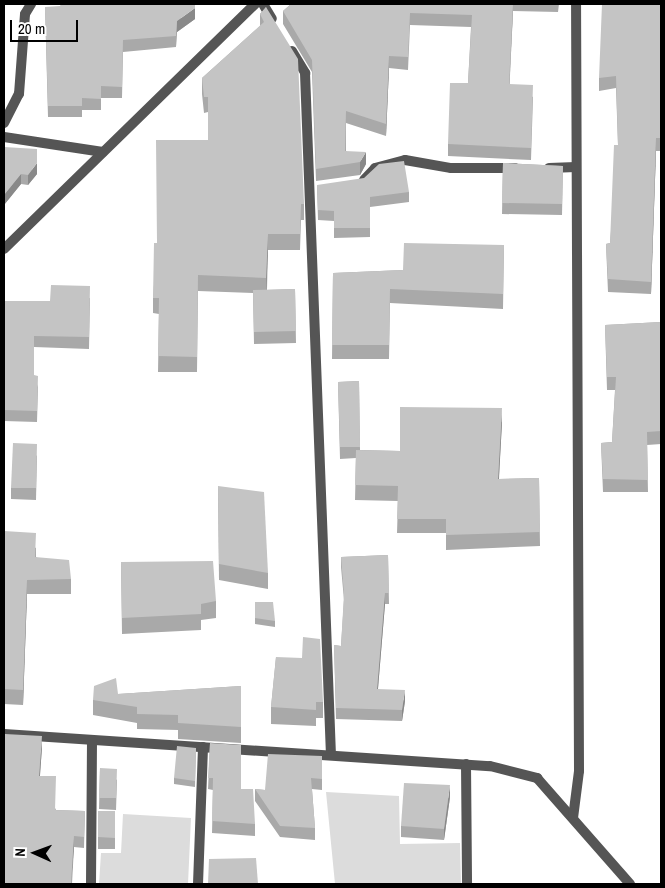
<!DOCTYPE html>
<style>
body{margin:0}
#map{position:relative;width:665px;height:888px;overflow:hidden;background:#fff;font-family:"Archivo Narrow",sans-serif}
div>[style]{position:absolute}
.green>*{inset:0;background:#dcdcdc}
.minor>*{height:10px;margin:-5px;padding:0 5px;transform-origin:5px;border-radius:5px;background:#555}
.wall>*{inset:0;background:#a9a9a9}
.shaded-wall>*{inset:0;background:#898989}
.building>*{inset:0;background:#c4c4c4}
span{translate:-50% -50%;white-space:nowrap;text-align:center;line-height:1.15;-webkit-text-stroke:4px #fff;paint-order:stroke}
.frame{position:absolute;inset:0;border:5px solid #000;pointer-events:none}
.north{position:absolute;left:10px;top:828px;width:50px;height:50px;-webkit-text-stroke:4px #fff;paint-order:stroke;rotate:272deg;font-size:14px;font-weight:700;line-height:20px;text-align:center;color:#000}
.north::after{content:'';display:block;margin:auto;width:18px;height:22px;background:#000;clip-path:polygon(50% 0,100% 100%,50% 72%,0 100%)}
.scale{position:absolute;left:10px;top:20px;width:68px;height:22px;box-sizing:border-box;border:2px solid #000;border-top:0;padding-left:6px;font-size:15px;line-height:18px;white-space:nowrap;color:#000;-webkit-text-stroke:4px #fff;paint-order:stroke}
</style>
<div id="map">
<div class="green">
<i style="clip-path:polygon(326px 792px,399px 796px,400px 844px,460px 843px,461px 884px,335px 884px)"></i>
<i style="clip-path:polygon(123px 814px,191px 818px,188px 884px,99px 884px,101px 853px,121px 853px)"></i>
</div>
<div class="minor">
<i style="left:263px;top:4px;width:17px;rotate:59deg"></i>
<i style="left:292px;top:51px;width:26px;rotate:59deg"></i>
<i style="left:305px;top:73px;width:682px;rotate:87.82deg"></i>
<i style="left:4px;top:123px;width:33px;rotate:-63deg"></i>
<i style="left:19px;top:94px;width:80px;rotate:-85.7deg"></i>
<i style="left:25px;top:14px;width:12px;rotate:-59deg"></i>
<i style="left:4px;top:137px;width:100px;rotate:8.6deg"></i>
<i style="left:549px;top:168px;width:27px;rotate:-2deg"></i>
<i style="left:364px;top:180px;width:16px;rotate:-47deg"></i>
<i style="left:375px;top:168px;width:31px;rotate:-15deg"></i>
<i style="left:405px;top:160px;width:47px;rotate:9.9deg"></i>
<i style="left:451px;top:168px;width:64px"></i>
<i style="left:4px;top:249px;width:351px;rotate:-44.3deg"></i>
<i style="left:4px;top:734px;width:487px;rotate:3.8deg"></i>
<i style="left:490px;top:766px;width:49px;rotate:14.3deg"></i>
<i style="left:537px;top:778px;width:141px;rotate:48.7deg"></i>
<i style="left:466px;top:764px;width:120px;rotate:89.5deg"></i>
<i style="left:573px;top:818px;width:47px;rotate:-82.7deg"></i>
<i style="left:579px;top:771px;width:767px;rotate:-90.22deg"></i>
<i style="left:91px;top:884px;width:144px;rotate:-89.6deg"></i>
<i style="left:198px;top:884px;width:137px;rotate:-87.9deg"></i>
</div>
<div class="wall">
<i style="clip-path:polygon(291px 4px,559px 4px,558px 12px,513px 11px,509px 84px,533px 97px,531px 160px,448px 156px,448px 144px,468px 83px,471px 27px,410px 25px,408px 70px,389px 68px,386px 136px,346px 123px,346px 151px,366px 164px,360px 175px,316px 181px,312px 72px,283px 24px,283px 11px)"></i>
<i style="clip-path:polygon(661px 4px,661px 151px,656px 151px,651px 294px,608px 292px,606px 244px,610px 243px,618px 145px,616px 88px,599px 91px,599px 78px)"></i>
<i style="clip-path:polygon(45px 7px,195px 19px,177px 32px,176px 47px,123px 52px,122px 98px,101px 98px,101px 110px,82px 110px,82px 117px,48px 117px)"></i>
<i style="clip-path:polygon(266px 7px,304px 204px,304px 220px,301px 220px,300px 250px,268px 250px,267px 290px,295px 289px,296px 343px,254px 344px,253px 293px,198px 291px,197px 372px,158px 372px,159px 314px,153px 313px,153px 298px,157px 243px,208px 140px,208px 112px,204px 113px,202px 94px,202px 78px,260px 26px,260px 14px)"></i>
<i style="clip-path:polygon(4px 147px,37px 174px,28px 185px,21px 184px,4px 205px)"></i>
<i style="clip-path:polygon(503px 163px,563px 166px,562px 215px,502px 214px)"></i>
<i style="clip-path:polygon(317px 185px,409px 192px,409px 202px,370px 207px,370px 237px,334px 238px,334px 221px,318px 220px)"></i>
<i style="clip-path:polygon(504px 245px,503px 309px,390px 303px,389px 359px,332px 359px,333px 273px,403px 270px)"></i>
<i style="clip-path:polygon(90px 298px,89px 349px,34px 347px,34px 375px,38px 387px,37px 422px,4px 421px,4px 301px,50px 301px)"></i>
<i style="clip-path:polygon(661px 322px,661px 444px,647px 445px,648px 492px,603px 492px,601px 443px,612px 442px,615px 390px,607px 390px,605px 325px)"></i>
<i style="clip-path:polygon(359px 381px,360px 450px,400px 451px,502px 422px,499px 479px,539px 478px,540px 546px,446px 550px,446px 533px,397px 533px,398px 501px,355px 500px,356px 458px,340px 459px,338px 382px)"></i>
<i style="clip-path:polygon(37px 455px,36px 500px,11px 499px,11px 488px)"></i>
<i style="clip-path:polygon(218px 486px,268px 573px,268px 589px,219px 580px)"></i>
<i style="clip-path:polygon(4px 531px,36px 548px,36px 557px,71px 579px,71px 594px,27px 594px,23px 705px,4px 704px)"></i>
<i style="clip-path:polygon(388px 555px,389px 604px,385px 604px,378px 689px,405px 701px,402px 721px,336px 719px,334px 645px,341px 646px,344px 600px,341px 567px,341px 557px)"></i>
<i style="clip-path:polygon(121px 562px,216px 601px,216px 618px,201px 620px,201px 630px,122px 634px)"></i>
<i style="clip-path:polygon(255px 602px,275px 621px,275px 627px,255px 624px)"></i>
<i style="clip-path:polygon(276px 657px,323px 702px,323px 718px,316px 718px,316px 726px,271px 724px,271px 707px)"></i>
<i style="clip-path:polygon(241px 686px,241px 743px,178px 739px,178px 730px,137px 729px,137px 723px,93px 715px,93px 700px,118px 694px)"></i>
<i style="clip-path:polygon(210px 743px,241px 789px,255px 824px,255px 836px,212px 833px,213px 790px,208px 789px)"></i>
<i style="clip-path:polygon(42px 747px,40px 776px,56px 810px,85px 811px,84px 848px,74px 847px,72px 884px,4px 884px)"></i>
<i style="clip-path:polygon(196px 748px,195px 787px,174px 784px,174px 778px)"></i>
<i style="clip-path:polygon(322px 756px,322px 790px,312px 789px,315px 828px,315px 840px,280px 837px,255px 801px,255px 789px,265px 790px)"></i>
<i style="clip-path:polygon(100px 768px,117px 780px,116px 810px,99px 809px)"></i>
<i style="clip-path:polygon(450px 797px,444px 840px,401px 837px,401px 826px)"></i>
<i style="clip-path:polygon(98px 811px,115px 811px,115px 849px,98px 849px)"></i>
</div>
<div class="shaded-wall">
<i style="clip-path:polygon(513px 4px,513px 11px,509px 96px,509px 84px)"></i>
<i style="clip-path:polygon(195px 8px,195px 19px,177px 32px,176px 47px,177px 21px)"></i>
<i style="clip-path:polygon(389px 56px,389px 68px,386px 136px,386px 124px)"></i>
<i style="clip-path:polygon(656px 138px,656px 151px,651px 294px,651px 282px)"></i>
<i style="clip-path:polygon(366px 152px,366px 164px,360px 175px,360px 162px)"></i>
<i style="clip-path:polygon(37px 163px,37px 174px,28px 185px,28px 175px)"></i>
<i style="clip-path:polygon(21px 174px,21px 184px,4px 205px,4px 195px)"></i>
<i style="clip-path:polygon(268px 234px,268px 250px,266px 294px,266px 278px)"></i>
<i style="clip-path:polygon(502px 408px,502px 422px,498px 493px,498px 479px)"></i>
<i style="clip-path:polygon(27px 580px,27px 594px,23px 705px,23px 690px)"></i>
<i style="clip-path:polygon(385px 593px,385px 604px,377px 700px,377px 689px)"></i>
<i style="clip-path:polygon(405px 690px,405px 701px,402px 721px,402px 710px)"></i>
<i style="clip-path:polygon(42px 736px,42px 747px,39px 787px,39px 776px)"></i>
<i style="clip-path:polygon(450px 785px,450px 797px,444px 840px,444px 829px)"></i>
<i style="clip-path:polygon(74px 836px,74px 847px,71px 884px,73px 850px)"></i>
</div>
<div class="building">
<i style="clip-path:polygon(61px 4px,195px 4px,195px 8px,177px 21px,176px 36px,123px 40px,122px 87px,101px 86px,101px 99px,82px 98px,82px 106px,48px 106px,45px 7px,60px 6px)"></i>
<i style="clip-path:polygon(291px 4px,513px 4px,509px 84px,533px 85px,531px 148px,448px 144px,450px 83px,468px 83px,472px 15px,410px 13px,408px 57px,389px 56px,386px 124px,346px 111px,345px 151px,366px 152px,360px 162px,316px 169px,312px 60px,283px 11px)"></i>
<i style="clip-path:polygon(602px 4px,661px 4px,661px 138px,656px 138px,651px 282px,608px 279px,606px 244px,610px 243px,614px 145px,618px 145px,616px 76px,599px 78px)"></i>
<i style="clip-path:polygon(266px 7px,298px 59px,304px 204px,301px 204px,300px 234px,268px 234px,266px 278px,198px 275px,197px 357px,158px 356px,159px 298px,153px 298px,154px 243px,157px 243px,156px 140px,208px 140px,208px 97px,204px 97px,202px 78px,264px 22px,260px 14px)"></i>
<i style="clip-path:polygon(4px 147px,37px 149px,37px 163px,28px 175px,21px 174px,4px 195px)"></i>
<i style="clip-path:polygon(404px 161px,409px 192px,370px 197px,370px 228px,334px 228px,334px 211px,318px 210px,317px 185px,364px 178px,379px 164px)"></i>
<i style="clip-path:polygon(503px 163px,563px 166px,562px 204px,502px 203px)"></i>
<i style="clip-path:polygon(404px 243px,504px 245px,503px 294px,390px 289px,389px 345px,332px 345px,333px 273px,403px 270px)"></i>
<i style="clip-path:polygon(51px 285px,90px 286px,89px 337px,34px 336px,34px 375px,38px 376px,37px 411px,4px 410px,4px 301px,50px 301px)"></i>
<i style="clip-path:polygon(295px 289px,296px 331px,254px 332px,253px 290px)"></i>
<i style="clip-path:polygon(661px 322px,661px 431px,647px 432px,648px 480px,603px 479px,601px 443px,612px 442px,616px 377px,607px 377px,605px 325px)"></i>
<i style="clip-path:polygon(359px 381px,360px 447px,340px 447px,338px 382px)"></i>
<i style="clip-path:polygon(400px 407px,502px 408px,498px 479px,539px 478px,540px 532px,446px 535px,446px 519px,397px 519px,398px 486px,355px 485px,356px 450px,400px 451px)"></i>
<i style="clip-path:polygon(13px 443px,37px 444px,36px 488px,11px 488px)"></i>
<i style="clip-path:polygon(218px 486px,264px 492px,268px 573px,219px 564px)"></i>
<i style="clip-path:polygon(4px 531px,36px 533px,35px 557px,69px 560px,71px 579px,27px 580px,23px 690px,4px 689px)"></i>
<i style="clip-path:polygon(388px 555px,389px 593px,385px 593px,377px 689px,405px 690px,402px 710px,336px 708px,334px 645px,341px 646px,344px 594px,341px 557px)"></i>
<i style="clip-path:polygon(213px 561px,216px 601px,201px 604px,201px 614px,122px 618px,121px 562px)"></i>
<i style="clip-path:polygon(255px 602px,273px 602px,275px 621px,255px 618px)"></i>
<i style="clip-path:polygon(303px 637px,320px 639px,323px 702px,316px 702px,316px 710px,271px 707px,276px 657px,302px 658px)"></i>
<i style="clip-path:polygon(116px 678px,118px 694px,241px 686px,241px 727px,178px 723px,178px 715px,137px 714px,137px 707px,93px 700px,94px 686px)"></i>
<i style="clip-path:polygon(5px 734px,42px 736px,39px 776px,56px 776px,55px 810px,85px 811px,84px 837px,74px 836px,71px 884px,4px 884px,4px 749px)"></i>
<i style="clip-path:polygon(210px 743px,241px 745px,241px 789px,253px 789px,255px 824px,212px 821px,213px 778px,208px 778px)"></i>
<i style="clip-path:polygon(177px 746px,196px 748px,195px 781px,174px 778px)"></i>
<i style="clip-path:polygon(268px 754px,322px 756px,322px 779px,311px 778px,315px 828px,280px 826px,255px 789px,265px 790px)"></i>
<i style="clip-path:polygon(100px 768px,117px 769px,116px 798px,99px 798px)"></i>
<i style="clip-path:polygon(404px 783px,450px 785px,444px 829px,401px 826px)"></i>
<i style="clip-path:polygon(98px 811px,115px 811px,115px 838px,98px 837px)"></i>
<i style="clip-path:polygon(256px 858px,258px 884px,208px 884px,209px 859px)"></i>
<i style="clip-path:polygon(317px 883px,317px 884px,299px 884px)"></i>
</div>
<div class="frame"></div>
<div class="north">N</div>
<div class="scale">20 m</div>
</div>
